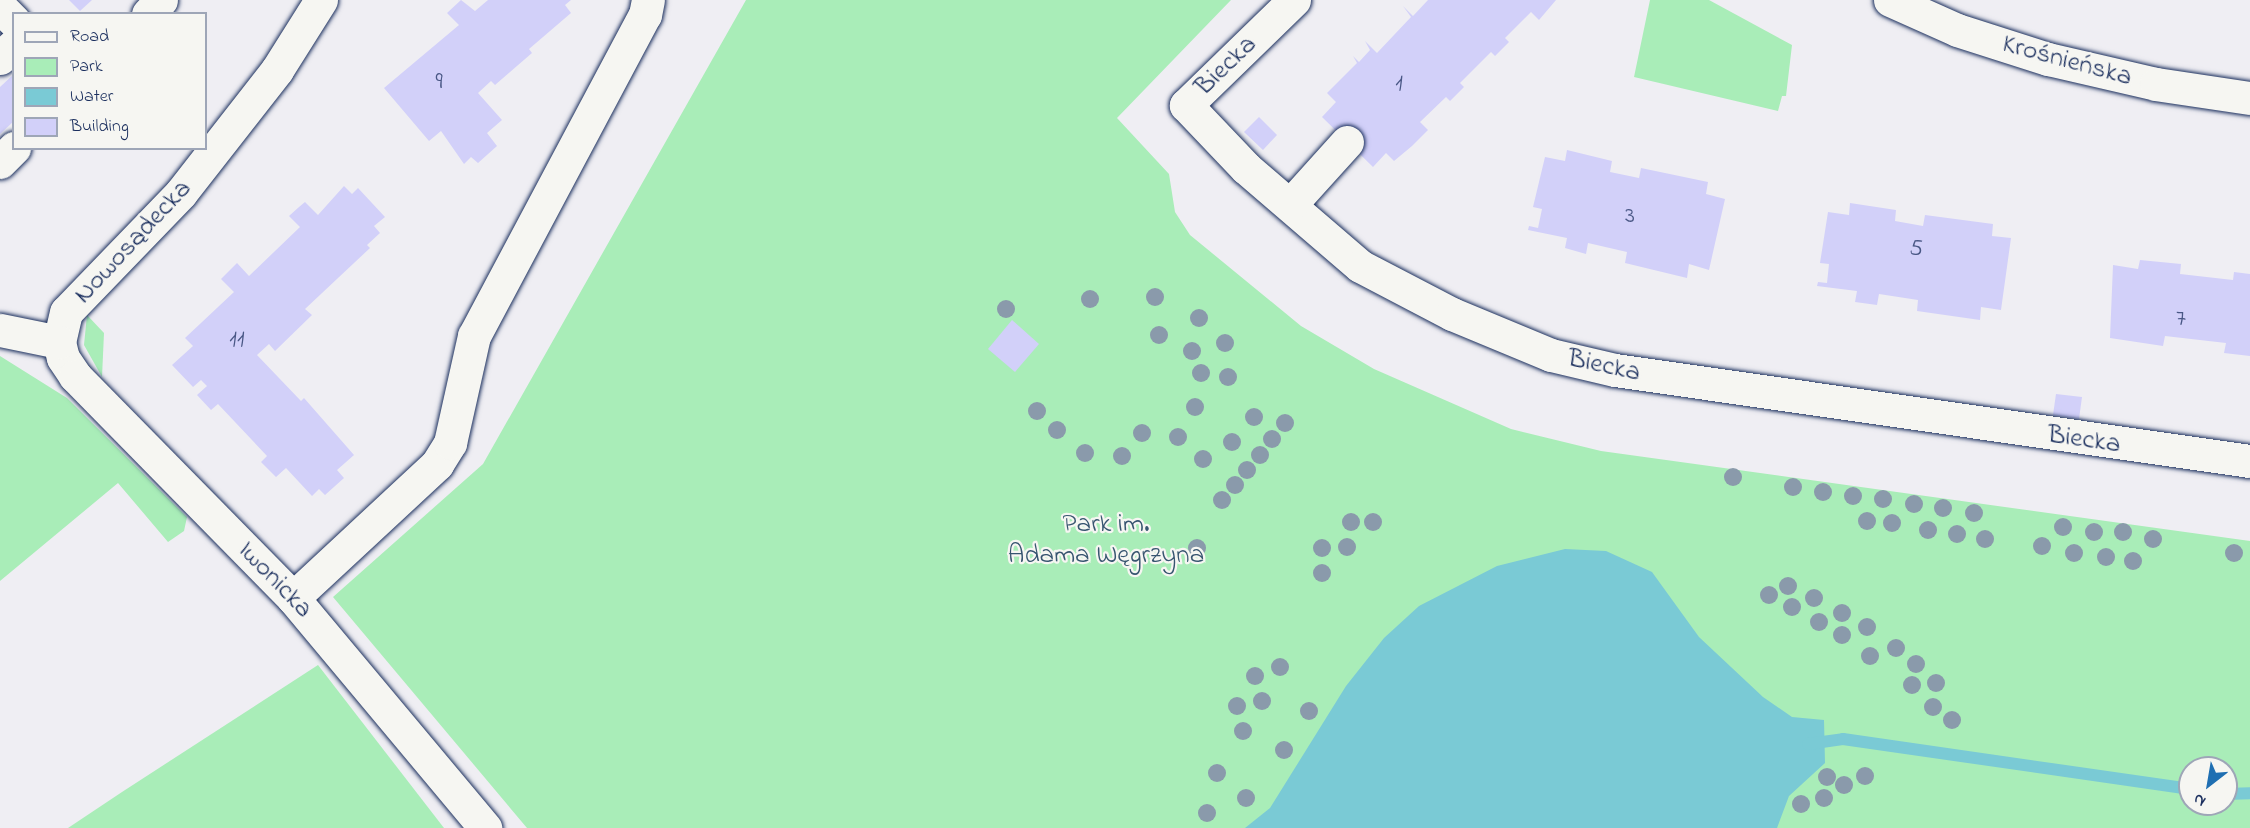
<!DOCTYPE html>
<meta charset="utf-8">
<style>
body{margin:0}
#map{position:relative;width:2250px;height:828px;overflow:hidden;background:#efeef3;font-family:"Indie Flower",sans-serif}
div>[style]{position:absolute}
.green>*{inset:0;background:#a9edb8}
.water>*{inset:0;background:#7acad5}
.stream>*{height:12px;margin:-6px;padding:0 6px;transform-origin:6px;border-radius:6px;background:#7acad5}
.building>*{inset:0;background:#d2d0f9}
.roads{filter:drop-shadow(0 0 2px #1b2f5e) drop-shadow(0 0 2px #1b2f5e)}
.minor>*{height:33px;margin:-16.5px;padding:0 16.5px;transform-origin:16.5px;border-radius:16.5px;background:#f6f6f2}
.trees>*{width:18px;height:18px;margin:-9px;border-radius:50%;background:#8a9aab}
span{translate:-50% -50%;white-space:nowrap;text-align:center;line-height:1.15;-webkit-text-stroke:4.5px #f6f6f2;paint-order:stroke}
.number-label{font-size:24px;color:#495785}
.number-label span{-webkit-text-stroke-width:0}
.street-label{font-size:27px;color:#1b2f5e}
.park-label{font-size:27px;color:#375570}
.legend{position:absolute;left:12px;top:12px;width:195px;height:138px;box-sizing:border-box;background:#f6f6f2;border:2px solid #9ea6b7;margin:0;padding:8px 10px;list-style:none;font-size:18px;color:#1b2f5e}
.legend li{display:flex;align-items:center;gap:12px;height:30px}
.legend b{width:30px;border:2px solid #9ea6b7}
.north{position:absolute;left:2178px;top:756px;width:60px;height:60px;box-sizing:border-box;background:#f6f6f2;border:2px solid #9ea6b7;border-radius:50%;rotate:211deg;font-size:16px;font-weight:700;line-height:24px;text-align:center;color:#1b2f5e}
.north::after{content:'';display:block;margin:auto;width:21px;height:27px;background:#1f6fb2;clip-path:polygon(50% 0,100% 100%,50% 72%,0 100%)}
</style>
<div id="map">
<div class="green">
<i style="clip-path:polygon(evenodd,746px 0,1231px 0,1117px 118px,1169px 174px,1175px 212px,1190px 235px,1301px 326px,1374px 369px,1511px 429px,1601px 451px,2250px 541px,2250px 828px,527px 828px,333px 597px,483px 464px,746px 0,2190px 768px,2226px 768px,2226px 804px,2190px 804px,2190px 768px)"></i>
<i style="clip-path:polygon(1650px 0,1709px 0,1792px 45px,1786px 96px,1782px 96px,1778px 111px,1634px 77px)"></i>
<i style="clip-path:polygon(87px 315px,104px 333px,102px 377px,84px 345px)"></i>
<i style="clip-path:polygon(0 356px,67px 398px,187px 517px,184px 531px,168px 542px,118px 483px,0 581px)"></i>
<i style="clip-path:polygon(318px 665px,444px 828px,68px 828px,122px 792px)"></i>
</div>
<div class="water">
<i style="clip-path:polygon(1565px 549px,1606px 551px,1652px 572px,1699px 637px,1763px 697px,1792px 717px,1824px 720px,1825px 763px,1789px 796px,1777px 828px,1245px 828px,1270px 808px,1346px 686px,1384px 638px,1419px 606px,1497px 566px)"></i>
</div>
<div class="stream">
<i style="left:1808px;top:744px;width:35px;rotate:-8deg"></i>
<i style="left:1843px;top:739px;width:351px;rotate:8.2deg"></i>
<i style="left:2226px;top:794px;width:24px;rotate:-2deg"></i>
</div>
<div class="building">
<i style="clip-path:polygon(69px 0,92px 0,80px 11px)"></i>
<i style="clip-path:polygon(461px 0,475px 11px,488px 0,571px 0,565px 5px,571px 13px,529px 49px,532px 53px,495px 85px,491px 81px,478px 93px,502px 120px,487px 133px,497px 146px,478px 163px,471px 157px,464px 164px,441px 131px,429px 141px,384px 88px,459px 25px,447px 13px)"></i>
<i style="clip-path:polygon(1428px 0,1556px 0,1539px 20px,1531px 12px,1505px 38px,1509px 42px,1495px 56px,1491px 52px,1460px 83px,1464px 87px,1450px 101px,1446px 97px,1420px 122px,1428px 130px,1412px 146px,1394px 161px,1386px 153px,1373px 167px,1322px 117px,1336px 102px,1327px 93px,1357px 63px,1353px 56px,1359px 62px,1370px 50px,1365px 41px,1377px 53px,1411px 17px,1403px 6px,1413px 16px)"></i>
<i style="clip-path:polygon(14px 74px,14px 121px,0 134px,0 87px)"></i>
<i style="clip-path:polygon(1259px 117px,1277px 135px,1263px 150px,1244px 132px)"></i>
<i style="clip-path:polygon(1567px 150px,1612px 161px,1610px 172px,1639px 178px,1641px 168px,1708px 182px,1706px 194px,1725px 199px,1709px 270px,1689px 264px,1687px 278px,1625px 263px,1627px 252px,1588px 243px,1586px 254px,1565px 248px,1567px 238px,1528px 230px,1529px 226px,1538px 228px,1542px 209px,1533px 207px,1545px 157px,1565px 161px)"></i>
<i style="clip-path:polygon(344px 186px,352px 194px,358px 188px,385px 217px,374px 226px,380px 233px,367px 245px,370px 248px,305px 309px,312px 315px,275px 351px,269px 344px,257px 355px,301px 401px,304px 398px,354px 455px,337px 470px,344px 478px,325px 495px,319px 489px,312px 496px,286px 468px,276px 477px,261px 462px,267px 456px,218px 404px,211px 410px,197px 395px,207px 386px,201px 380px,193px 387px,172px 365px,193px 346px,185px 338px,234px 292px,221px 279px,237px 263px,249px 276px,300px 227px,289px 216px,299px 207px,305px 202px,318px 215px)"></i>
<i style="clip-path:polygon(1850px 203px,1896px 210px,1895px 221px,1923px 226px,1925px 215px,1993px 224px,1992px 236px,2011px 238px,2001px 310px,1981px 307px,1980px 320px,1917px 311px,1918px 300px,1879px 294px,1877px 305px,1855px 302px,1857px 291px,1817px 286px,1818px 282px,1827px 283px,1829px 264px,1820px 263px,1828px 212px,1849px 215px)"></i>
<i style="clip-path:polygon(2140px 260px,2181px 264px,2180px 274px,2233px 280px,2234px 272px,2250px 274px,2250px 356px,2224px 353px,2226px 343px,2165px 336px,2163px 346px,2110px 338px,2113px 265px,2138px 269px)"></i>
<i style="clip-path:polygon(1012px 320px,1039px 344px,1015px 372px,988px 349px)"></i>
<i style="clip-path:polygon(2056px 394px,2082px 397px,2079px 419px,2053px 415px)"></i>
</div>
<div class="roads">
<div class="minor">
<i style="left:321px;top:0;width:83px;rotate:122.2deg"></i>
<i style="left:277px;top:70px;width:156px;rotate:128deg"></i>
<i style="left:181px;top:193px;width:165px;rotate:134deg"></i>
<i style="left:66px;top:312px;width:31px;rotate:103deg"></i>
<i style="left:59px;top:342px;width:16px;rotate:76deg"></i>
<i style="left:63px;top:358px;width:22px;rotate:56deg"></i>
<i style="left:75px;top:376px;width:311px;rotate:45.5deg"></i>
<i style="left:293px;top:598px;width:300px;rotate:50.1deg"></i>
<i style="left:1294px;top:0;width:151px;rotate:135.8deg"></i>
<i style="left:1186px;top:105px;width:87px;rotate:46.4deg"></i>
<i style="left:1246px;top:168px;width:150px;rotate:40.7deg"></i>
<i style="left:1360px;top:266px;width:104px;rotate:27.6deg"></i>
<i style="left:1452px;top:314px;width:107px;rotate:22.5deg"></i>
<i style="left:1551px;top:355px;width:66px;rotate:13.2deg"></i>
<i style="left:1615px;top:370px;width:641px;rotate:8.16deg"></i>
<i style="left:1890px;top:0;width:73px;rotate:24.1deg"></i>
<i style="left:1957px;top:30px;width:96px;rotate:17.7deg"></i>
<i style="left:2048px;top:59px;width:111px;rotate:13deg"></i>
<i style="left:2156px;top:84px;width:95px;rotate:8.5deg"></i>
<i style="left:0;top:7px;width:20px;rotate:45deg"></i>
<i style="left:148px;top:14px;width:19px;rotate:-47deg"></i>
<i style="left:0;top:58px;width:19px;rotate:-43deg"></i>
<i style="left:0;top:162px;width:20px;rotate:-45deg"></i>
<i style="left:1290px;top:205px;width:85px;rotate:-47.9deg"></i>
<i style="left:0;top:330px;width:60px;rotate:11.5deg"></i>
<i style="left:293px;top:598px;width:197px;rotate:-42.9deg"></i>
<i style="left:437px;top:464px;width:25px;rotate:-58deg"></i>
<i style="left:450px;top:443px;width:110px;rotate:-77.4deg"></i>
<i style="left:474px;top:336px;width:364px;rotate:-62deg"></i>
<i style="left:645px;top:15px;width:15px;rotate:-79deg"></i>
</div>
</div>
<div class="trees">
<i style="left:1155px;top:297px"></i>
<i style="left:1090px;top:299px"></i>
<i style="left:1006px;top:309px"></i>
<i style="left:1199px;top:318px"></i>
<i style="left:1159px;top:335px"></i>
<i style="left:1225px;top:343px"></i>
<i style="left:1192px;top:351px"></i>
<i style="left:1201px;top:373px"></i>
<i style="left:1228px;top:377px"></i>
<i style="left:1195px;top:407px"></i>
<i style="left:1037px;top:411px"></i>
<i style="left:1254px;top:417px"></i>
<i style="left:1285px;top:423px"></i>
<i style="left:1057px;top:430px"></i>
<i style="left:1142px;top:433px"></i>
<i style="left:1178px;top:437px"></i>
<i style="left:1272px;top:439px"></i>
<i style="left:1232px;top:442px"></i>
<i style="left:1085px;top:453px"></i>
<i style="left:1260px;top:455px"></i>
<i style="left:1122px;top:456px"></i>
<i style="left:1203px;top:459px"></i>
<i style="left:1247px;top:470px"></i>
<i style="left:1733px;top:477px"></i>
<i style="left:1235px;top:485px"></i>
<i style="left:1793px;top:487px"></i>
<i style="left:1823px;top:492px"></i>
<i style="left:1853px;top:496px"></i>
<i style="left:1883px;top:499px"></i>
<i style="left:1222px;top:500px"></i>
<i style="left:1914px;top:504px"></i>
<i style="left:1943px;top:508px"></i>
<i style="left:1974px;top:513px"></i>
<i style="left:1867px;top:521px"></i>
<i style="left:1351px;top:522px"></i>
<i style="left:1373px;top:522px"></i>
<i style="left:1892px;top:523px"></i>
<i style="left:2063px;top:527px"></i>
<i style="left:1928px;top:530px"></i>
<i style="left:2094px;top:532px"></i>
<i style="left:2123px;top:532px"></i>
<i style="left:1957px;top:534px"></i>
<i style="left:1985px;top:539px"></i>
<i style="left:2153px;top:539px"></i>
<i style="left:2042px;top:546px"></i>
<i style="left:1347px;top:547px"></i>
<i style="left:1197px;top:548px"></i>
<i style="left:1322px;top:548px"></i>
<i style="left:2074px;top:553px"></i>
<i style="left:2234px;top:553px"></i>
<i style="left:2106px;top:557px"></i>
<i style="left:2133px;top:561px"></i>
<i style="left:1322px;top:573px"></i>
<i style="left:1788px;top:586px"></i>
<i style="left:1769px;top:595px"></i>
<i style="left:1814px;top:598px"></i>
<i style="left:1792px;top:607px"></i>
<i style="left:1842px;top:613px"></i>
<i style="left:1819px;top:622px"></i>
<i style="left:1867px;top:627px"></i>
<i style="left:1842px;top:635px"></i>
<i style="left:1896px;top:648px"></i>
<i style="left:1870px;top:656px"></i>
<i style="left:1916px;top:664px"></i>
<i style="left:1280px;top:667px"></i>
<i style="left:1255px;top:676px"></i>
<i style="left:1936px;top:683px"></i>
<i style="left:1912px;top:685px"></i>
<i style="left:1262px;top:701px"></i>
<i style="left:1237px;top:706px"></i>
<i style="left:1933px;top:707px"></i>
<i style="left:1309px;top:711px"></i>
<i style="left:1952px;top:720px"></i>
<i style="left:1243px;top:731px"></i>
<i style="left:1284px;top:750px"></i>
<i style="left:1217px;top:773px"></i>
<i style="left:1865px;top:776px"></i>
<i style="left:1827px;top:777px"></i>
<i style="left:1844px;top:785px"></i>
<i style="left:1246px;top:798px"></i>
<i style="left:1824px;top:798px"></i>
<i style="left:1801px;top:804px"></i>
<i style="left:1207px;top:813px"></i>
</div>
<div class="number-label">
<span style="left:439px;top:83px">9</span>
<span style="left:1399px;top:85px">1</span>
<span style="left:1630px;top:217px">3</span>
<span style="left:1916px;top:250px">5</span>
<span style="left:2181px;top:320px">7</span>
<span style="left:237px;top:341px">11</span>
</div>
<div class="street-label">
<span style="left:2067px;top:61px;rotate:15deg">Krośnieńska</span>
<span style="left:1226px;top:66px;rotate:-44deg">Biecka</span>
<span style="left:133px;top:242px;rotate:-47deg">Nowosądecka</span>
<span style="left:1604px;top:366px;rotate:12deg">Biecka</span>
<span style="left:2084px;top:440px;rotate:8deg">Biecka</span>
<span style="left:275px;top:580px;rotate:46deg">Iwonicka</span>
</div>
<div class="park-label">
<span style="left:1106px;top:540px">Park im.<br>Adama Węgrzyna</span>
</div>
<ul class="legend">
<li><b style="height:8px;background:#f6f6f2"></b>Road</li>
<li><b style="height:16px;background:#a9edb8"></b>Park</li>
<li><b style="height:16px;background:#7acad5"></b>Water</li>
<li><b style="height:16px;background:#d2d0f9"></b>Building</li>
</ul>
<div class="north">N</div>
</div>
